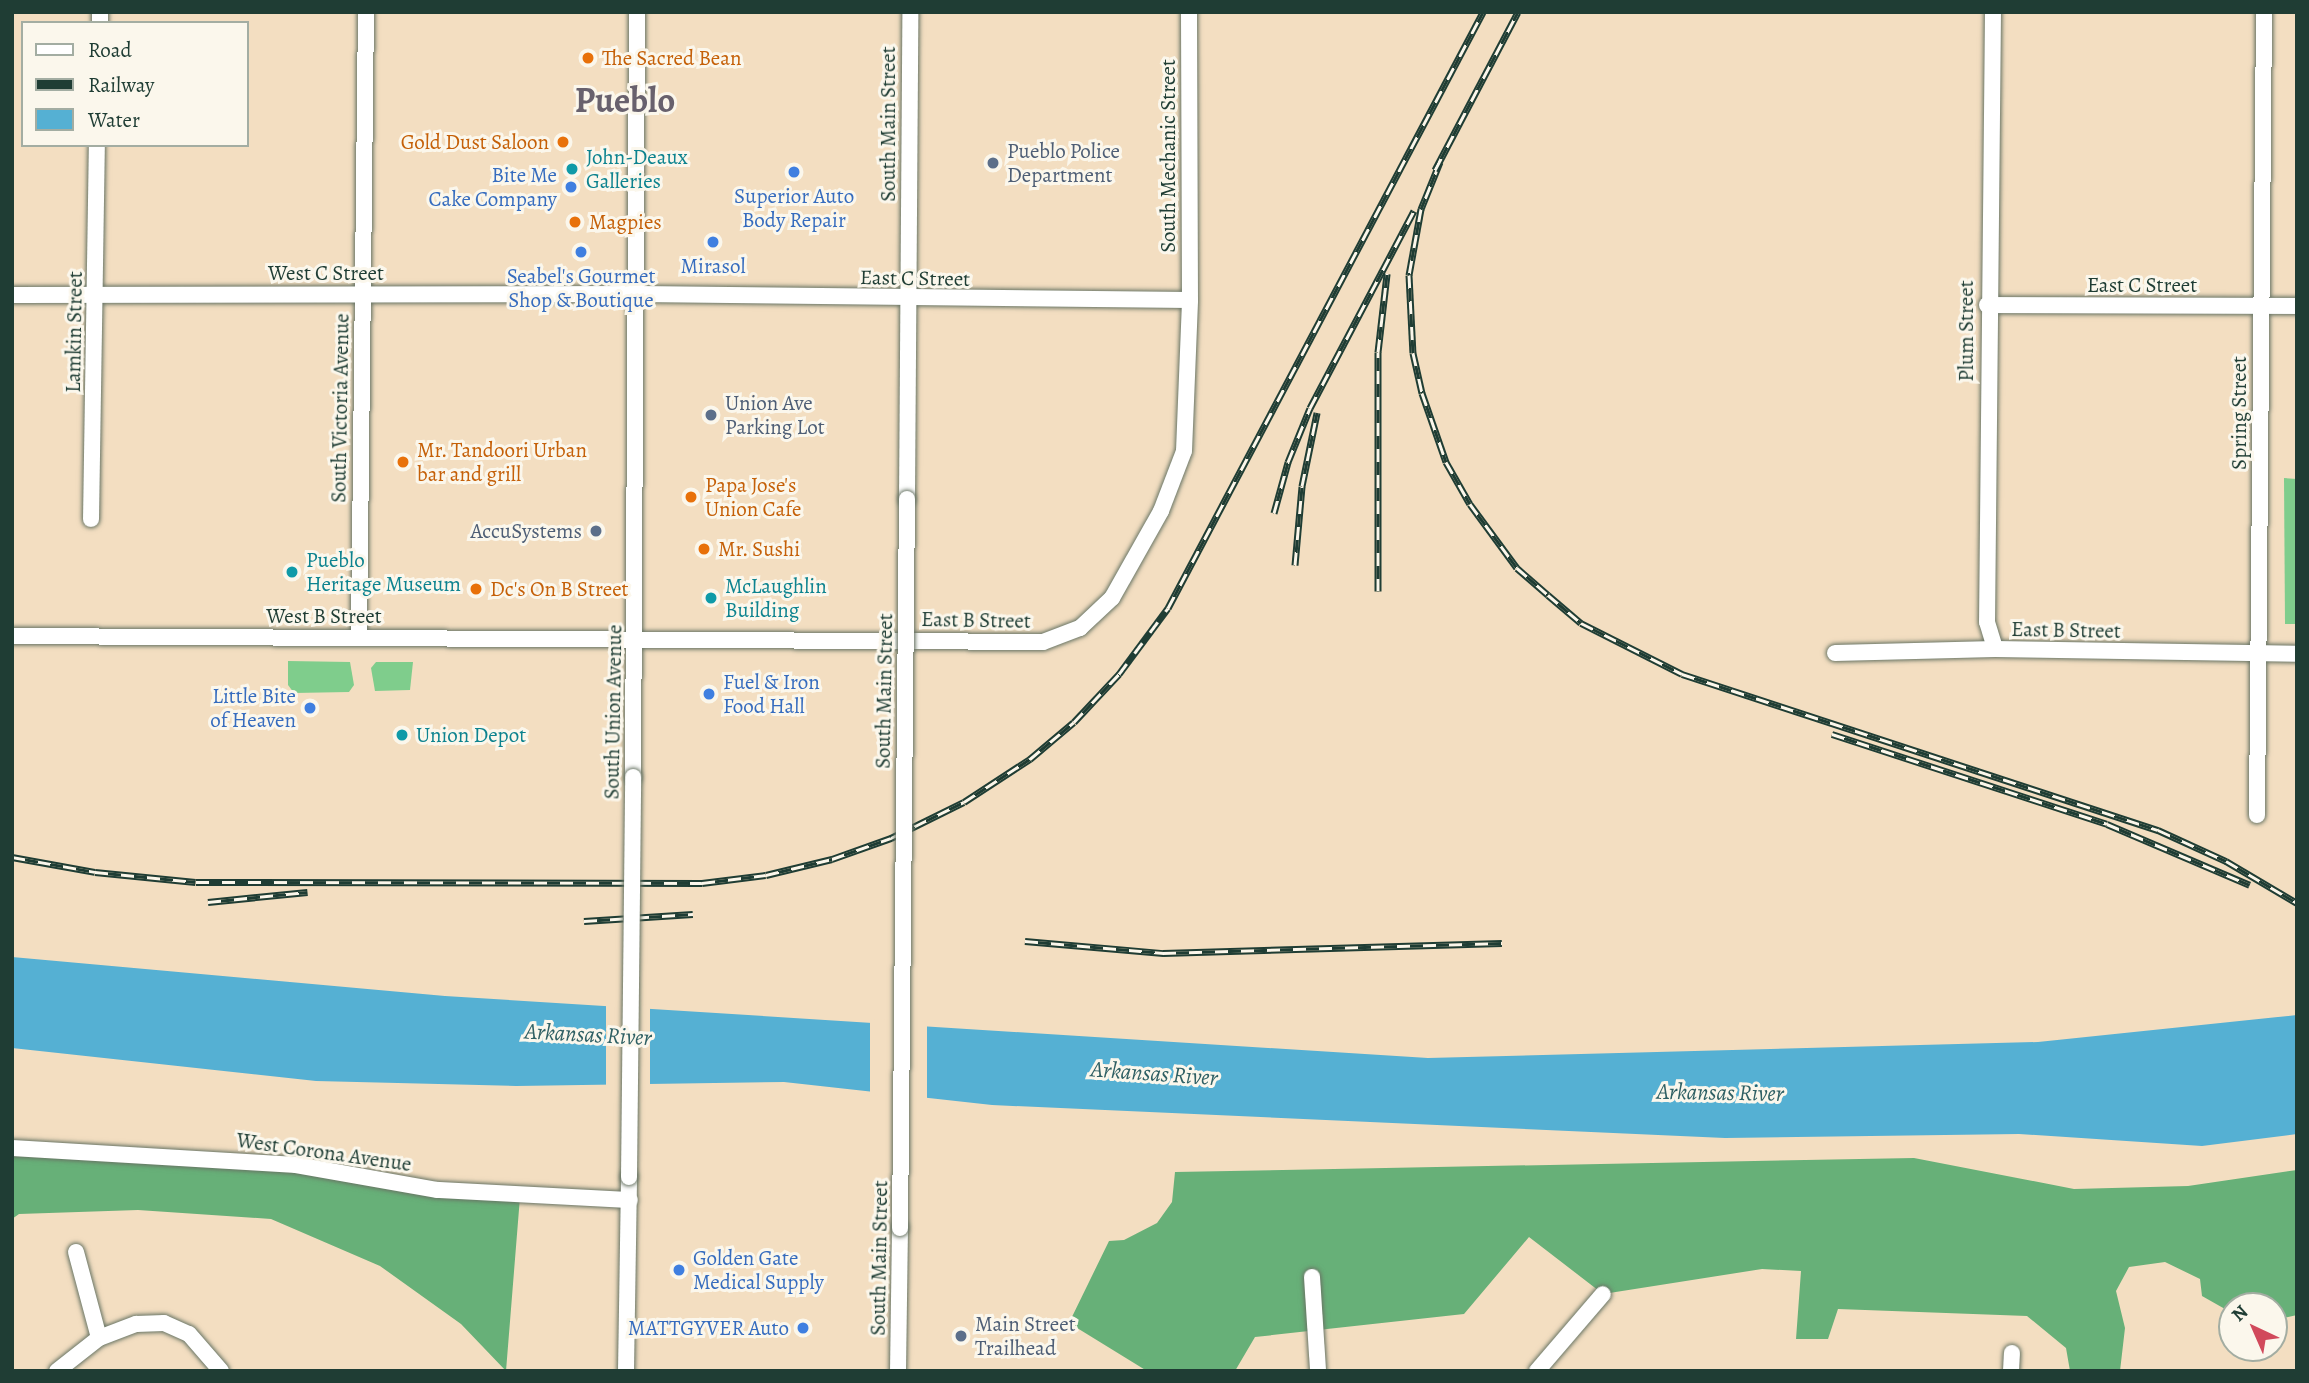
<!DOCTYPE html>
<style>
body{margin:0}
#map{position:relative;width:2309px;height:1383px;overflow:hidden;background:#f3dec1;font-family:Alegreya,serif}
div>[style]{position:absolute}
.green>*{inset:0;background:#7fcd8c}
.forest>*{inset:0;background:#67b078}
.water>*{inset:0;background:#55b0d3}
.pier>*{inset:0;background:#f3dec1}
.roads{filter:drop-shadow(0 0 2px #697565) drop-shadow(0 0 2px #697565)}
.minor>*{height:16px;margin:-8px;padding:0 8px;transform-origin:8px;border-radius:8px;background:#fff}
.rail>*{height:7px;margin-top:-3.5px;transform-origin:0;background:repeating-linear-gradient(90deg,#fbf7ec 0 13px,#1f3d34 0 26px);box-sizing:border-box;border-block:2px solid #1f3d34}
.bridges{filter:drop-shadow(0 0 2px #697565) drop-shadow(0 0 2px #697565)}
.minor-bridge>*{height:16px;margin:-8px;padding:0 8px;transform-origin:8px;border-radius:8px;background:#fff}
.dots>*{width:19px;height:19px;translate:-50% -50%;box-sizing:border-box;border:4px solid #fbf7ec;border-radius:50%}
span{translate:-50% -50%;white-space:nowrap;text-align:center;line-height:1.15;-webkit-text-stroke:6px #fbf7ec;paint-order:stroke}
.food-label{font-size:21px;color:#c56008}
.left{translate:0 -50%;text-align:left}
.right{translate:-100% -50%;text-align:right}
.street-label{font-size:21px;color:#1f3d34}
.service-label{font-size:21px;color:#4e5e75}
.culture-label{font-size:21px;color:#0d838f}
.shop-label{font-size:21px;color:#366cbe}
.water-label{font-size:23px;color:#2f6064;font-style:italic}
.town-label{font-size:35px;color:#68616d;font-weight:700}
.frame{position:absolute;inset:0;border:14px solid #1f3d34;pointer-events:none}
.legend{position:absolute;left:21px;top:21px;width:228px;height:126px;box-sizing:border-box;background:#fbf7ec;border:2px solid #a3ada2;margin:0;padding:9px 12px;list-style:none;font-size:21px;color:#1f3d34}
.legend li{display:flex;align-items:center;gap:14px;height:35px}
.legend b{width:35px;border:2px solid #a3ada2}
.north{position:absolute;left:2218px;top:1292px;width:70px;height:70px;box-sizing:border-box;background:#fbf7ec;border:2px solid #a3ada2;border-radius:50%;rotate:316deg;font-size:19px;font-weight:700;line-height:28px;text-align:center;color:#1f3d34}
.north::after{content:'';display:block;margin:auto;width:24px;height:32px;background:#d1495b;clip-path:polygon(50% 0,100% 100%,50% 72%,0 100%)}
</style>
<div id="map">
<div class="green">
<i style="clip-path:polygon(2284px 478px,2297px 479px,2297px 624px,2285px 624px)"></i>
<i style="clip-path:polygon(288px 661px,350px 662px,354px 685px,349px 692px,294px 693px,288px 685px)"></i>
<i style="clip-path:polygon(376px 662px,413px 662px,410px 690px,375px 691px,371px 668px)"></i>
</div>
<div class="forest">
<i style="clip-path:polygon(12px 1148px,222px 1159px,520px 1197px,506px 1371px,461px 1324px,380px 1266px,271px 1219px,138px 1210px,19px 1214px,12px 1219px)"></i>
<i style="clip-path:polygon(1914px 1158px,2074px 1189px,2188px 1186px,2297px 1170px,2297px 1315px,2274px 1320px,2274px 1306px,2232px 1306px,2232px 1313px,2202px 1296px,2200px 1279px,2165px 1262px,2129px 1267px,2116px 1291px,2125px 1328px,2120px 1371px,2070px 1371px,2066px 1348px,2027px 1316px,1838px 1309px,1828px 1339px,1796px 1339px,1801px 1271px,1762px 1269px,1603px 1294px,1529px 1237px,1464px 1314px,1255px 1337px,1235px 1371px,1147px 1371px,1069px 1323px,1109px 1241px,1124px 1240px,1157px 1223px,1172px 1202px,1175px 1172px)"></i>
</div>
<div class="water">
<i style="clip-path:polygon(12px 957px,445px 996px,1428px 1058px,2038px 1042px,2297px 1015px,2297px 1134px,2202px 1146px,2019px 1134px,1725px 1138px,992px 1105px,784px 1082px,516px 1086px,316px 1081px,12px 1048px)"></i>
</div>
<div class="pier">
<i style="clip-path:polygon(606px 1003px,650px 1005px,650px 1087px,606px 1088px)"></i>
<i style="clip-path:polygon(870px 1019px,927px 1022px,927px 1102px,870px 1095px)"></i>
</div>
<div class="roads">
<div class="minor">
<i style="left:1993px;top:12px;width:610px;rotate:90.56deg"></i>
<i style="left:1987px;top:622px;width:28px;rotate:73deg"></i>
<i style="left:100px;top:23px;width:11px;rotate:-90deg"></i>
<i style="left:12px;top:295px;width:627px;rotate:-0.09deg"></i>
<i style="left:639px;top:294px;width:551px;rotate:0.62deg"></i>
<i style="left:1987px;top:305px;width:310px;rotate:0.2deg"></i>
<i style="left:907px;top:499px;width:487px;rotate:-89.6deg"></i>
<i style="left:91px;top:519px;width:374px;rotate:-89.1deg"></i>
<i style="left:12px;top:636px;width:1031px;rotate:0.33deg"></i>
<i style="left:1043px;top:642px;width:40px;rotate:-21deg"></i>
<i style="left:1080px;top:628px;width:44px;rotate:-43.2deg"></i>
<i style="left:1112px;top:598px;width:100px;rotate:-60.6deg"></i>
<i style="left:1161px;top:511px;width:64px;rotate:-69deg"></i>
<i style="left:1184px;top:451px;width:151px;rotate:-87.7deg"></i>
<i style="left:1190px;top:300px;width:288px;rotate:-90.2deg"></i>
<i style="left:359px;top:636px;width:624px;rotate:-89.36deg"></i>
<i style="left:1835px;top:653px;width:160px;rotate:-1.4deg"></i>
<i style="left:1995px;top:649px;width:302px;rotate:0.9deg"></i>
<i style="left:633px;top:777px;width:765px;rotate:-89.7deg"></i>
<i style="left:2257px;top:815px;width:803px;rotate:-89.5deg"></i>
<i style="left:12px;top:1148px;width:285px;rotate:3.4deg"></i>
<i style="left:296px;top:1165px;width:144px;rotate:10deg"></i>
<i style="left:438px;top:1190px;width:192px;rotate:3deg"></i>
<i style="left:76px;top:1252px;width:89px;rotate:75deg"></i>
<i style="left:1312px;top:1277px;width:94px;rotate:86.3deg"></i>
<i style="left:57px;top:1371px;width:53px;rotate:-38.2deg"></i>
<i style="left:99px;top:1338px;width:40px;rotate:-21deg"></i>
<i style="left:136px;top:1324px;width:28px;rotate:-2deg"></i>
<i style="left:164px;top:1323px;width:27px;rotate:24deg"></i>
<i style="left:189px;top:1334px;width:49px;rotate:49.1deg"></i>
<i style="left:626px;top:1371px;width:194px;rotate:-89.1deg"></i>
<i style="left:898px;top:1371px;width:143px;rotate:-89.2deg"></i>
<i style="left:1537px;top:1371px;width:101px;rotate:-49.4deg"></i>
<i style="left:2011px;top:1371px;width:18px;rotate:-87deg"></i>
</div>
</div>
<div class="rail">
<i style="left:1440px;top:162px;width:51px;rotate:112deg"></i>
<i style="left:1421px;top:209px;width:67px;rotate:100.3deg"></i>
<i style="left:1409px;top:275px;width:78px;rotate:87.1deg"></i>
<i style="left:1413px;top:353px;width:41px;rotate:77.3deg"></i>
<i style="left:1422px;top:393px;width:73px;rotate:70.8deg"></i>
<i style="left:1446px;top:462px;width:48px;rotate:60.3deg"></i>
<i style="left:1470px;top:504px;width:79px;rotate:53.7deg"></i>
<i style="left:1517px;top:568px;width:41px;rotate:41.1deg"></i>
<i style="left:1548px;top:595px;width:43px;rotate:40.3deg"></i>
<i style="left:1581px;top:623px;width:113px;rotate:26.8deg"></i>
<i style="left:1682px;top:674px;width:501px;rotate:18.15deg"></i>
<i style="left:2158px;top:830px;width:75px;rotate:24.5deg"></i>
<i style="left:2226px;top:861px;width:82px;rotate:30.6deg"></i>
<i style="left:1435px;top:170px;width:178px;rotate:-62.3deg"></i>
<i style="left:1274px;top:513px;width:53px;rotate:-74.6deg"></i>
<i style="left:1288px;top:462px;width:58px;rotate:-67.8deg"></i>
<i style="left:1310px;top:408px;width:223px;rotate:-62.2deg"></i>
<i style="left:1295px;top:565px;width:79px;rotate:-84.9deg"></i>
<i style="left:1302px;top:486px;width:75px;rotate:-78.4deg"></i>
<i style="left:1378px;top:591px;width:239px;rotate:-90deg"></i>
<i style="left:1378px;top:352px;width:79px;rotate:-83.4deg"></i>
<i style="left:1832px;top:734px;width:289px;rotate:18.1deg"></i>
<i style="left:2107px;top:824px;width:155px;rotate:23.1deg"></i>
<i style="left:12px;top:857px;width:84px;rotate:10.2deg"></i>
<i style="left:95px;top:872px;width:101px;rotate:5.7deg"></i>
<i style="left:196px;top:882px;width:506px;rotate:0.11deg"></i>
<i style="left:702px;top:883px;width:64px;rotate:-7.1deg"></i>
<i style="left:766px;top:875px;width:68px;rotate:-13.6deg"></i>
<i style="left:832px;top:859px;width:63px;rotate:-19.6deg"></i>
<i style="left:891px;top:838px;width:81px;rotate:-26.3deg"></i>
<i style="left:964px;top:802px;width:79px;rotate:-33.1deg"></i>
<i style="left:1030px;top:759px;width:57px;rotate:-40.1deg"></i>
<i style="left:1074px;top:722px;width:66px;rotate:-46.8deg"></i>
<i style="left:1119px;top:674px;width:82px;rotate:-53.4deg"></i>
<i style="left:1168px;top:608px;width:674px;rotate:-62.14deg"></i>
<i style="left:208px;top:902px;width:100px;rotate:-5.8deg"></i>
<i style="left:584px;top:921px;width:109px;rotate:-3.7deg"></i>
<i style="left:1025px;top:941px;width:139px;rotate:5deg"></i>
<i style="left:1163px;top:953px;width:339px;rotate:-1.7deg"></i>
</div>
<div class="bridges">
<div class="minor-bridge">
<i style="left:629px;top:1177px;width:400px;rotate:-89.4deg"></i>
<i style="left:900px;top:1228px;width:729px;rotate:-89.45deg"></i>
</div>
</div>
<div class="dots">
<i style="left:588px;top:58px;background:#e8710a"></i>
<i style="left:563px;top:142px;background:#e8710a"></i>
<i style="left:993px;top:163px;background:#5c6f8a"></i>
<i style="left:572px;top:169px;background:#0f9aa8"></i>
<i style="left:794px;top:172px;background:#3f7fe0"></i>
<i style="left:571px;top:187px;background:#3f7fe0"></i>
<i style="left:575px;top:222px;background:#e8710a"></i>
<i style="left:713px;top:242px;background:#3f7fe0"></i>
<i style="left:581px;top:252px;background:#3f7fe0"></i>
<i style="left:711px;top:415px;background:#5c6f8a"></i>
<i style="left:403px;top:462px;background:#e8710a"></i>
<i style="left:691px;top:497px;background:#e8710a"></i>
<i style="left:596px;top:531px;background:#5c6f8a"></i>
<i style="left:704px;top:549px;background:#e8710a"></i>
<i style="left:292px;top:572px;background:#0f9aa8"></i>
<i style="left:476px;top:589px;background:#e8710a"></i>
<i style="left:711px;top:598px;background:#0f9aa8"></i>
<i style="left:709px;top:694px;background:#3f7fe0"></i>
<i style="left:310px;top:708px;background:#3f7fe0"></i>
<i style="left:402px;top:735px;background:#0f9aa8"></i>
<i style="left:679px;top:1270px;background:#3f7fe0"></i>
<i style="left:803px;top:1328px;background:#3f7fe0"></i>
<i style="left:961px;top:1336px;background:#5c6f8a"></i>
</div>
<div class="food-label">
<span class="left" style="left:602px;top:58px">The Sacred Bean</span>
<span class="right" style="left:549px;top:142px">Gold Dust Saloon</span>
<span class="left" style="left:589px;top:222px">Magpies</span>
<span class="left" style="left:417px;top:462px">Mr. Tandoori Urban<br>bar and grill</span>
<span class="left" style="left:705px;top:497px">Papa Jose's<br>Union Cafe</span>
<span class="left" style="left:718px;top:549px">Mr. Sushi</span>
<span class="left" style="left:490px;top:589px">Dc's On B Street</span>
</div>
<div class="street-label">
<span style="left:888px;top:124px;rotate:-90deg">South Main Street</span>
<span style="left:1168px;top:156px;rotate:-90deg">South Mechanic Street</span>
<span style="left:326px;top:273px">West C Street</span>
<span style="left:915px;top:278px;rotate:1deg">East C Street</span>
<span style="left:2142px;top:285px">East C Street</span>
<span style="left:1966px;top:331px;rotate:-90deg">Plum Street</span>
<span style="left:74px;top:332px;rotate:-89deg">Lamkin Street</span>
<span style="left:340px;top:408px;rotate:-89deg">South Victoria Avenue</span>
<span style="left:2239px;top:413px;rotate:-90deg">Spring Street</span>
<span style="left:324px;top:616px">West B Street</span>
<span style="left:976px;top:620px;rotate:1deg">East B Street</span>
<span style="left:2066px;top:630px;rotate:1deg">East B Street</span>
<span style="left:884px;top:691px;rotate:-89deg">South Main Street</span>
<span style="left:613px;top:712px;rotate:-89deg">South Union Avenue</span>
<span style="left:324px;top:1152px;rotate:8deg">West Corona Avenue</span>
<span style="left:879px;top:1258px;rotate:-89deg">South Main Street</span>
</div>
<div class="service-label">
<span class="left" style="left:1007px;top:163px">Pueblo Police<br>Department</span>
<span class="left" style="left:725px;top:415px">Union Ave<br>Parking Lot</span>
<span class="right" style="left:582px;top:531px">AccuSystems</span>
<span class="left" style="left:975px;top:1336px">Main Street<br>Trailhead</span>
</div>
<div class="culture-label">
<span class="left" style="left:586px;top:169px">John-Deaux<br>Galleries</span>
<span class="left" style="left:306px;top:572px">Pueblo<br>Heritage Museum</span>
<span class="left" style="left:725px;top:598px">McLaughlin<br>Building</span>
<span class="left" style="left:416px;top:735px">Union Depot</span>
</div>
<div class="shop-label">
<span class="right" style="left:557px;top:187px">Bite Me<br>Cake Company</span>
<span style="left:794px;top:208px">Superior Auto<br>Body Repair</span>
<span style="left:713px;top:266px">Mirasol</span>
<span style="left:581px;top:288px">Seabel's Gourmet<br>Shop &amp; Boutique</span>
<span class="left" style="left:723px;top:694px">Fuel &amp; Iron<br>Food Hall</span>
<span class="right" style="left:296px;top:708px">Little Bite<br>of Heaven</span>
<span class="left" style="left:693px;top:1270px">Golden Gate<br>Medical Supply</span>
<span class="right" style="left:789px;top:1328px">MATTGYVER Auto</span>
</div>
<div class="water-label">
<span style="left:588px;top:1035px;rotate:3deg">Arkansas River</span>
<span style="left:1154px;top:1074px;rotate:4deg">Arkansas River</span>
<span style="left:1720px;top:1093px;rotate:1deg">Arkansas River</span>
</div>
<div class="town-label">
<span style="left:625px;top:100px">Pueblo</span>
</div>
<div class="frame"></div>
<ul class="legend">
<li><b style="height:9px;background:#fff"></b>Road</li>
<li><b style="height:9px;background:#1f3d34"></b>Railway</li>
<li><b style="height:19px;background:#55b0d3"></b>Water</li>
</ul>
<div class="north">N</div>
</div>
